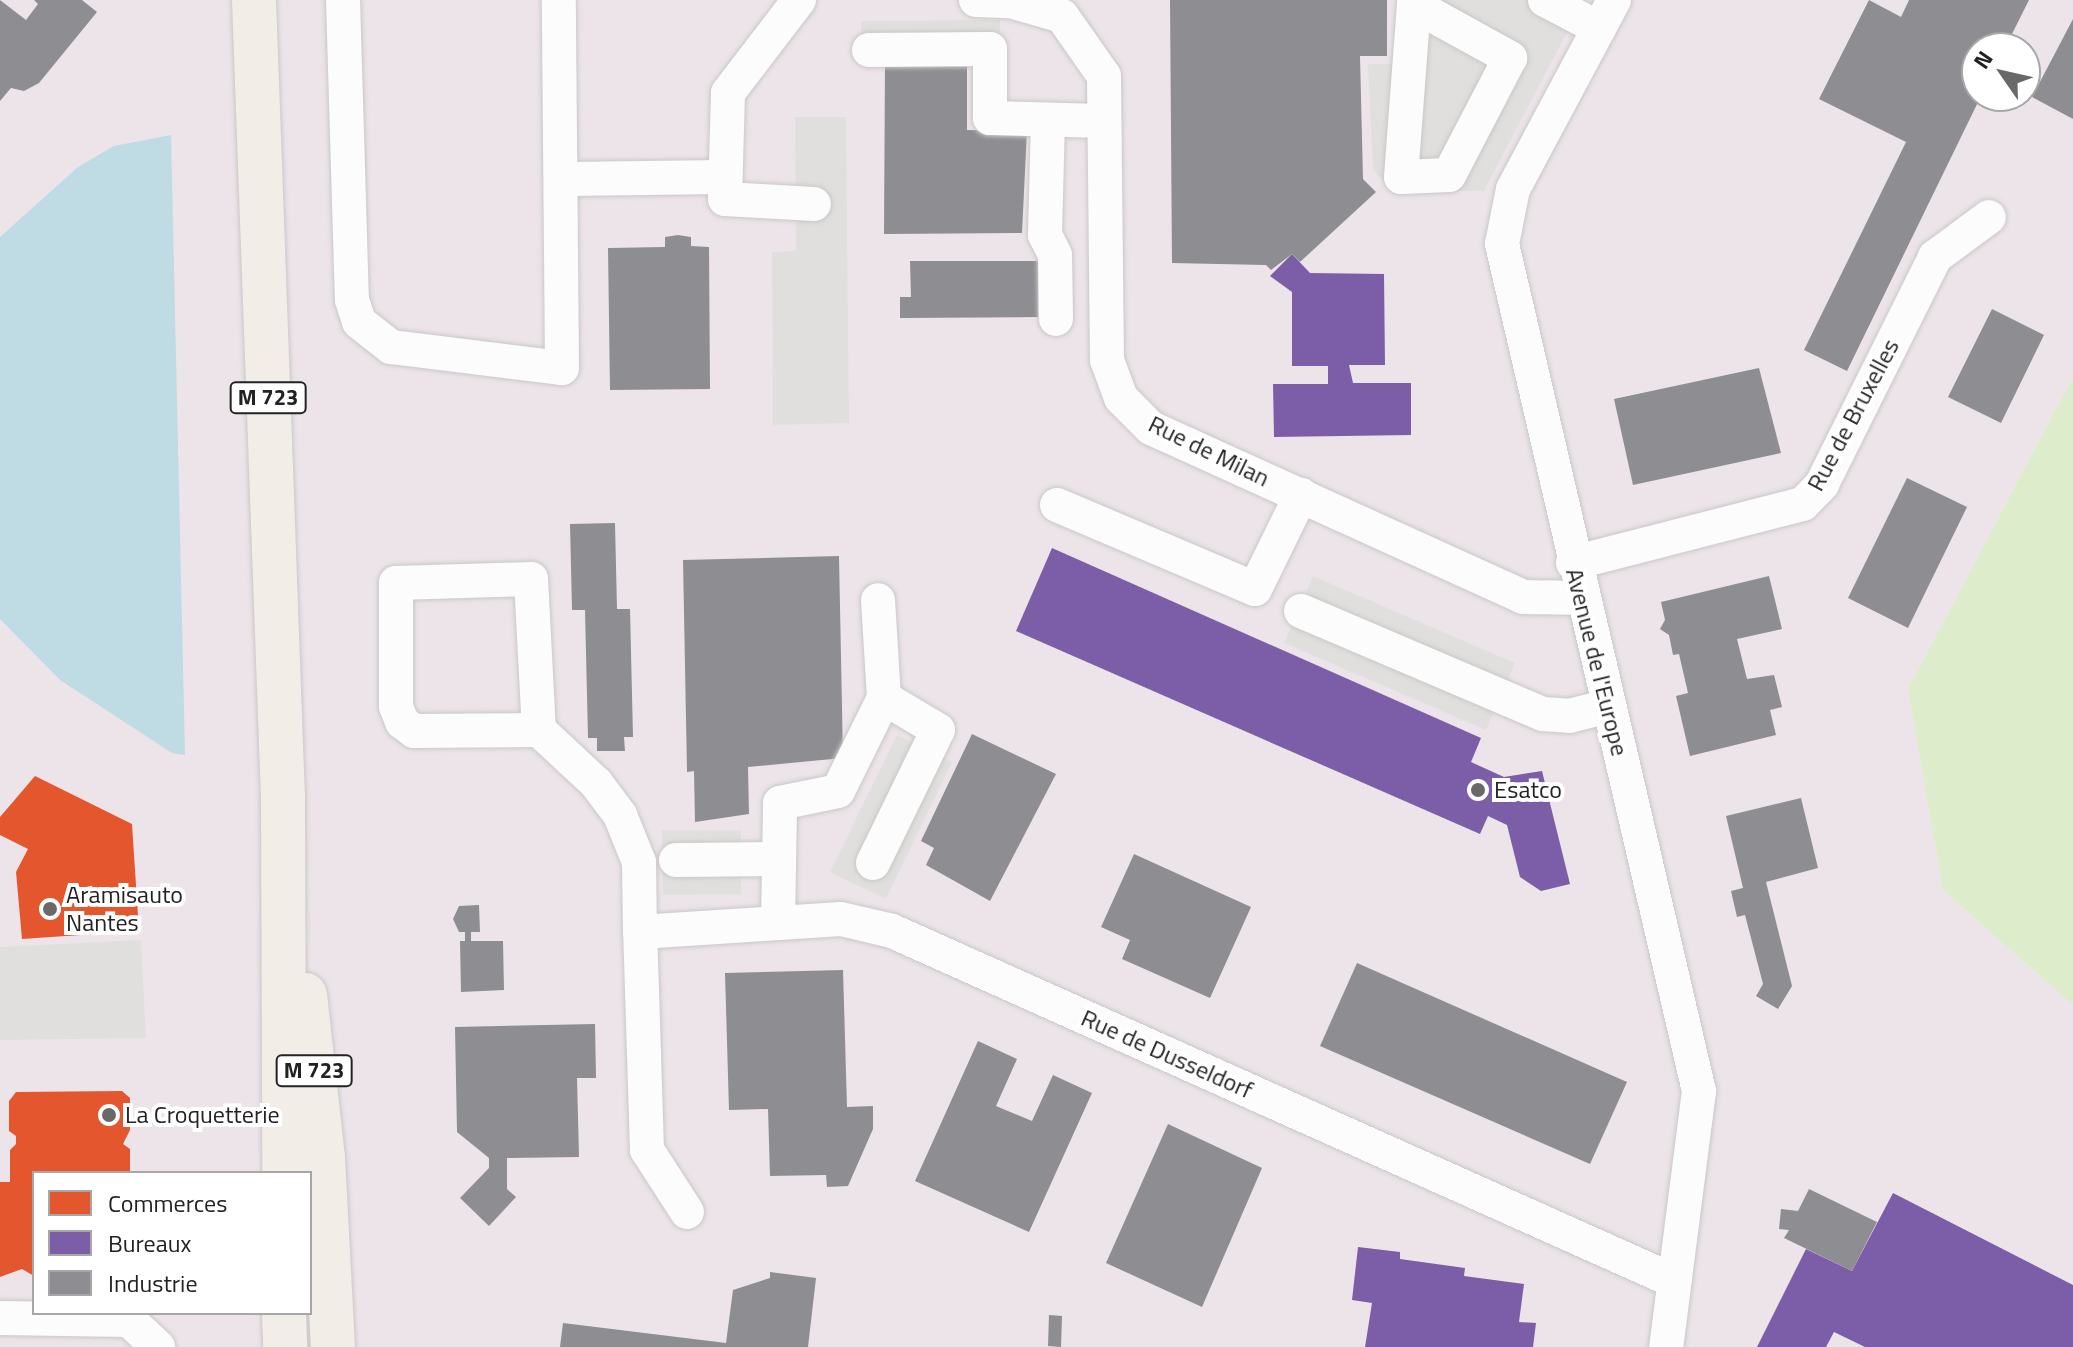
<!DOCTYPE html>
<style>
body{margin:0}
#map{position:relative;width:2073px;height:1347px;overflow:hidden;background:#f0eeeb;font-family:"Titillium Web",sans-serif}
div>[style]{position:absolute}
.industrial>*{inset:0;background:#ede4e9}
.grass>*{inset:0;background:#ddeccb}
.parking>*{inset:0;background:#e0dfde}
.water>*{inset:0;background:#bfdbe3}
.shops>*{inset:0;background:#e4572e}
.offices>*{inset:0;background:#7b5ea7}
.industry>*{inset:0;background:#8d8d92}
.roads{filter:drop-shadow(0 0 2px #c9c8c7) drop-shadow(0 0 2px #c9c8c7)}
.minor>*{height:34px;margin:-17px;padding:0 17px;transform-origin:17px;border-radius:17px;background:#fdfcfc}
.major>*{height:44px;margin:-22px;padding:0 22px;transform-origin:22px;border-radius:22px;background:#f3ede7}
.dots>*{width:22px;height:22px;translate:-50% -50%;box-sizing:border-box;border:4px solid #fff;border-radius:50%}
span{translate:-50% -50%;white-space:nowrap;text-align:center;line-height:1.15;-webkit-text-stroke:8px #fff;paint-order:stroke}
.shield-label span{padding:2px 6px;background:#fff;border:2px solid;border-radius:6px;-webkit-text-stroke-width:0}
.shield-label{font-size:22px;color:#222;font-weight:700}
.street-label{font-size:24px;color:#222}
.poi-label{font-size:24px;color:#222}
.left{translate:0 -50%;text-align:left}
.legend{position:absolute;left:32px;top:1171px;width:280px;height:144px;box-sizing:border-box;background:#fff;border:2px solid #a7a7a7;margin:0;padding:10px 14px;list-style:none;font-size:24px;color:#222}
.legend li{display:flex;align-items:center;gap:16px;height:40px}
.legend b{width:40px;border:2px solid #a7a7a7}
.north{position:absolute;left:1961px;top:32px;width:80px;height:80px;box-sizing:border-box;background:#fff;border:2px solid #a7a7a7;border-radius:50%;rotate:304deg;font-size:22px;font-weight:700;line-height:32px;text-align:center;color:#222}
.north::after{content:'';display:block;margin:auto;width:28px;height:36px;background:#6a6968;clip-path:polygon(50% 0,100% 100%,50% 72%,0 100%)}
</style>
<div id="map">
<div class="industrial">
<i style="clip-path:polygon(evenodd,0 0,2073px 0,2073px 377px,1908px 689px,1943px 890px,2073px 1005px,2073px 1347px,0 1347px,0 0,1977px 48px,2025px 48px,2025px 96px,1977px 96px,1977px 48px,0 0,34px 1173px,310px 1173px,310px 1313px,34px 1313px,34px 1173px)"></i>
</div>
<div class="grass">
<i style="clip-path:polygon(2073px 377px,2073px 1005px,1943px 890px,1908px 689px)"></i>
</div>
<div class="parking">
<i style="clip-path:polygon(1400px 0,1584px 0,1484px 191px,1393px 190px,1373px 170px,1368px 64px,1400px 64px)"></i>
<i style="clip-path:polygon(1000px 20px,1000px 58px,861px 59px,861px 21px)"></i>
<i style="clip-path:polygon(795px 117px,846px 117px,849px 423px,773px 425px,772px 252px,796px 251px)"></i>
<i style="clip-path:polygon(1313px 576px,1515px 663px,1486px 730px,1284px 643px)"></i>
<i style="clip-path:polygon(897px 735px,952px 762px,886px 899px,830px 872px)"></i>
<i style="clip-path:polygon(662px 830px,741px 830px,741px 894px,663px 895px)"></i>
<i style="clip-path:polygon(141px 940px,146px 1038px,0 1040px,0 947px)"></i>
</div>
<div class="water">
<i style="clip-path:polygon(171px 135px,185px 755px,172px 753px,60px 680px,0 619px,0 237px,78px 167px,114px 146px)"></i>
</div>
<div class="shops">
<i style="clip-path:polygon(35px 776px,132px 824px,139px 931px,22px 939px,16px 872px,28px 849px,0 835px,0 817px)"></i>
<i style="clip-path:polygon(122px 1091px,130px 1098px,130px 1130px,123px 1144px,130px 1149px,130px 1173px,34px 1173px,34px 1276px,22px 1269px,0 1277px,0 1182px,10px 1182px,10px 1150px,16px 1144px,16px 1136px,9px 1131px,9px 1101px,16px 1092px)"></i>
</div>
<div class="offices">
<i style="clip-path:polygon(1292px 254px,1310px 273px,1384px 274px,1385px 365px,1349px 365px,1353px 383px,1411px 383px,1411px 435px,1274px 437px,1273px 384px,1328px 384px,1328px 366px,1292px 366px,1292px 292px,1270px 276px)"></i>
<i style="clip-path:polygon(1052px 548px,1481px 738px,1471px 762px,1504px 777px,1542px 771px,1570px 884px,1541px 891px,1520px 877px,1507px 825px,1488px 816px,1480px 834px,1016px 631px)"></i>
<i style="clip-path:polygon(1893px 1193px,2073px 1285px,2073px 1347px,1865px 1347px,1834px 1332px,1826px 1347px,1757px 1347px,1806px 1249px,1852px 1271px)"></i>
<i style="clip-path:polygon(1358px 1247px,1400px 1252px,1400px 1259px,1465px 1268px,1464px 1276px,1524px 1284px,1519px 1322px,1536px 1323px,1533px 1347px,1365px 1347px,1372px 1303px,1352px 1300px)"></i>
</div>
<div class="industry">
<i style="clip-path:polygon(0 0,26px 20px,38px 4px,34px 0,82px 0,97px 12px,39px 83px,24px 91px,11px 88px,0 101px)"></i>
<i style="clip-path:polygon(1170px 0,1387px 0,1387px 56px,1360px 56px,1363px 179px,1376px 192px,1300px 262px,1292px 254px,1271px 270px,1266px 265px,1172px 263px)"></i>
<i style="clip-path:polygon(1869px 0,1901px 17px,1909px 0,2029px 0,2005px 48px,1977px 48px,1977px 96px,1981px 96px,1847px 371px,1804px 350px,1906px 142px,1819px 99px)"></i>
<i style="clip-path:polygon(2073px 19px,2073px 119px,2032px 97px)"></i>
<i style="clip-path:polygon(885px 63px,967px 64px,967px 130px,1027px 131px,1022px 233px,884px 234px)"></i>
<i style="clip-path:polygon(678px 235px,691px 237px,691px 246px,709px 247px,710px 389px,610px 390px,608px 248px,665px 247px,665px 237px)"></i>
<i style="clip-path:polygon(910px 261px,1038px 261px,1038px 317px,900px 318px,900px 297px,911px 297px)"></i>
<i style="clip-path:polygon(1992px 309px,2044px 335px,2001px 423px,1948px 397px)"></i>
<i style="clip-path:polygon(1759px 368px,1781px 453px,1633px 485px,1614px 399px)"></i>
<i style="clip-path:polygon(1907px 478px,1967px 507px,1908px 628px,1848px 598px)"></i>
<i style="clip-path:polygon(615px 523px,617px 609px,630px 609px,633px 737px,624px 737px,625px 751px,597px 751px,597px 738px,588px 738px,585px 610px,572px 610px,570px 524px)"></i>
<i style="clip-path:polygon(839px 556px,843px 758px,748px 767px,749px 814px,695px 822px,694px 771px,687px 772px,683px 560px)"></i>
<i style="clip-path:polygon(1769px 576px,1782px 629px,1737px 639px,1747px 679px,1774px 675px,1782px 707px,1770px 710px,1776px 735px,1690px 756px,1676px 696px,1688px 693px,1679px 654px,1673px 655px,1669px 635px,1660px 629px,1665px 620px,1661px 602px)"></i>
<i style="clip-path:polygon(972px 734px,1056px 774px,990px 901px,926px 865px,934px 848px,921px 841px)"></i>
<i style="clip-path:polygon(1801px 798px,1818px 868px,1766px 882px,1792px 986px,1778px 1009px,1756px 996px,1763px 984px,1745px 915px,1737px 917px,1731px 891px,1743px 888px,1726px 816px)"></i>
<i style="clip-path:polygon(1134px 854px,1251px 907px,1210px 998px,1122px 959px,1130px 940px,1101px 927px)"></i>
<i style="clip-path:polygon(479px 905px,480px 932px,471px 932px,471px 941px,503px 941px,504px 990px,461px 992px,460px 941px,465px 941px,465px 932px,459px 932px,453px 919px,459px 906px)"></i>
<i style="clip-path:polygon(1357px 963px,1627px 1082px,1590px 1164px,1320px 1046px)"></i>
<i style="clip-path:polygon(843px 970px,847px 1107px,873px 1106px,873px 1129px,848px 1186px,827px 1187px,826px 1175px,770px 1176px,768px 1109px,729px 1110px,725px 973px)"></i>
<i style="clip-path:polygon(595px 1024px,596px 1078px,577px 1078px,579px 1157px,507px 1158px,507px 1189px,516px 1197px,489px 1226px,460px 1198px,489px 1168px,489px 1158px,457px 1132px,455px 1027px)"></i>
<i style="clip-path:polygon(978px 1041px,1017px 1059px,996px 1106px,1032px 1121px,1053px 1075px,1092px 1093px,1029px 1232px,915px 1181px)"></i>
<i style="clip-path:polygon(1168px 1124px,1262px 1168px,1202px 1307px,1106px 1263px)"></i>
<i style="clip-path:polygon(1809px 1189px,1877px 1222px,1852px 1271px,1784px 1238px,1789px 1230px,1779px 1229px,1781px 1209px,1798px 1211px)"></i>
<i style="clip-path:polygon(770px 1272px,816px 1278px,808px 1347px,560px 1347px,563px 1323px,726px 1343px,733px 1290px,770px 1278px)"></i>
<i style="clip-path:polygon(1049px 1315px,1062px 1316px,1061px 1347px,1048px 1346px)"></i>
</div>
<div class="roads">
<div class="minor">
<i style="left:343px;top:0;width:300px;rotate:88.3deg"></i>
<i style="left:352px;top:300px;width:23px;rotate:72deg"></i>
<i style="left:359px;top:322px;width:41px;rotate:38deg"></i>
<i style="left:391px;top:347px;width:172px;rotate:7deg"></i>
<i style="left:562px;top:368px;width:368px;rotate:-90.5deg"></i>
<i style="left:799px;top:0;width:117px;rotate:127.4deg"></i>
<i style="left:728px;top:93px;width:106px;rotate:91.6deg"></i>
<i style="left:725px;top:199px;width:89px;rotate:3.2deg"></i>
<i style="left:976px;top:0;width:34px;rotate:2deg"></i>
<i style="left:1010px;top:1px;width:54px;rotate:16.1deg"></i>
<i style="left:1062px;top:16px;width:73px;rotate:55deg"></i>
<i style="left:1104px;top:76px;width:284px;rotate:89.4deg"></i>
<i style="left:1107px;top:360px;width:40px;rotate:69.8deg"></i>
<i style="left:1121px;top:398px;width:42px;rotate:45deg"></i>
<i style="left:1151px;top:428px;width:409px;rotate:24.4deg"></i>
<i style="left:1523px;top:597px;width:58px;rotate:1deg"></i>
<i style="left:1545px;top:0;width:61px;rotate:27.4deg"></i>
<i style="left:1614px;top:0;width:214px;rotate:118.1deg"></i>
<i style="left:1513px;top:189px;width:56px;rotate:101.3deg"></i>
<i style="left:1502px;top:244px;width:870px;rotate:76.91deg"></i>
<i style="left:1699px;top:1091px;width:258px;rotate:97.3deg"></i>
<i style="left:1414px;top:5px;width:110px;rotate:28.9deg"></i>
<i style="left:1510px;top:58px;width:132px;rotate:117.5deg"></i>
<i style="left:1449px;top:175px;width:48px;rotate:177.6deg"></i>
<i style="left:1401px;top:177px;width:172px;rotate:-85.7deg"></i>
<i style="left:1414px;top:5px;width:6px;rotate:-59deg"></i>
<i style="left:869px;top:50px;width:121px;rotate:-0.5deg"></i>
<i style="left:990px;top:49px;width:69px;rotate:90deg"></i>
<i style="left:990px;top:118px;width:114px;rotate:1.5deg"></i>
<i style="left:1048px;top:120px;width:115px;rotate:91.5deg"></i>
<i style="left:1045px;top:235px;width:22px;rotate:63deg"></i>
<i style="left:1055px;top:255px;width:64px;rotate:89.1deg"></i>
<i style="left:564px;top:179px;width:161px;rotate:-0.7deg"></i>
<i style="left:1057px;top:505px;width:215px;rotate:23deg"></i>
<i style="left:1255px;top:589px;width:105px;rotate:-63.9deg"></i>
<i style="left:1573px;top:563px;width:237px;rotate:-14.4deg"></i>
<i style="left:1803px;top:504px;width:28px;rotate:-46deg"></i>
<i style="left:1822px;top:484px;width:254px;rotate:-63.5deg"></i>
<i style="left:1935px;top:257px;width:67px;rotate:-36.5deg"></i>
<i style="left:1301px;top:611px;width:263px;rotate:23.1deg"></i>
<i style="left:1543px;top:714px;width:26px;rotate:4deg"></i>
<i style="left:1569px;top:716px;width:41px;rotate:-14deg"></i>
<i style="left:539px;top:730px;width:125px;rotate:179.5deg"></i>
<i style="left:414px;top:731px;width:15px;rotate:-143deg"></i>
<i style="left:402px;top:722px;width:17px;rotate:-111deg"></i>
<i style="left:396px;top:706px;width:123px;rotate:-90deg"></i>
<i style="left:396px;top:583px;width:135px;rotate:-1.7deg"></i>
<i style="left:531px;top:579px;width:151px;rotate:87deg"></i>
<i style="left:539px;top:730px;width:78px;rotate:42.9deg"></i>
<i style="left:596px;top:783px;width:40px;rotate:53deg"></i>
<i style="left:620px;top:815px;width:51px;rotate:68deg"></i>
<i style="left:639px;top:862px;width:70px;rotate:89.2deg"></i>
<i style="left:676px;top:860px;width:103px;rotate:-0.6deg"></i>
<i style="left:873px;top:863px;width:148px;rotate:-64deg"></i>
<i style="left:938px;top:730px;width:63px;rotate:-149.3deg"></i>
<i style="left:778px;top:923px;width:120px;rotate:-89deg"></i>
<i style="left:780px;top:803px;width:59px;rotate:-11.7deg"></i>
<i style="left:838px;top:791px;width:104px;rotate:-63.7deg"></i>
<i style="left:884px;top:698px;width:98px;rotate:-93.5deg"></i>
<i style="left:687px;top:1212px;width:74px;rotate:-122.8deg"></i>
<i style="left:647px;top:1150px;width:218px;rotate:-91.8deg"></i>
<i style="left:640px;top:932px;width:201px;rotate:-3.7deg"></i>
<i style="left:841px;top:919px;width:52px;rotate:13.2deg"></i>
<i style="left:892px;top:931px;width:857px;rotate:24.11deg"></i>
<i style="left:0;top:1318px;width:129px;rotate:0.9deg"></i>
<i style="left:129px;top:1320px;width:7px;rotate:-98deg"></i>
<i style="left:129px;top:1320px;width:40px;rotate:43deg"></i>
</div>
<div class="major">
<i style="left:254px;top:0;width:798px;rotate:87.92deg"></i>
<i style="left:283px;top:797px;width:376px;rotate:89.8deg"></i>
<i style="left:305px;top:995px;width:163px;rotate:83.7deg"></i>
<i style="left:323px;top:1157px;width:190px;rotate:87deg"></i>
<i style="left:284px;top:1313px;width:34px;rotate:88deg"></i>
</div>
</div>
<div class="dots">
<i style="left:1478px;top:790px;background:#6a6968"></i>
<i style="left:50px;top:909px;background:#6a6968"></i>
<i style="left:109px;top:1115px;background:#6a6968"></i>
</div>
<div class="shield-label">
<span style="left:268px;top:398px">M 723</span>
<span style="left:314px;top:1071px">M 723</span>
</div>
<div class="street-label">
<span style="left:1853px;top:415px;rotate:-62deg">Rue de Bruxelles</span>
<span style="left:1209px;top:451px;rotate:26deg">Rue de Milan</span>
<span style="left:1597px;top:662px;rotate:76deg">Avenue de l'Europe</span>
<span style="left:1167px;top:1054px;rotate:24deg">Rue de Dusseldorf</span>
</div>
<div class="poi-label">
<span class="left" style="left:1494px;top:790px">Esatco</span>
<span class="left" style="left:66px;top:909px">Aramisauto<br>Nantes</span>
<span class="left" style="left:125px;top:1115px">La Croquetterie</span>
</div>
<ul class="legend">
<li><b style="height:22px;background:#e4572e"></b>Commerces</li>
<li><b style="height:22px;background:#7b5ea7"></b>Bureaux</li>
<li><b style="height:22px;background:#8d8d92"></b>Industrie</li>
</ul>
<div class="north">N</div>
</div>
